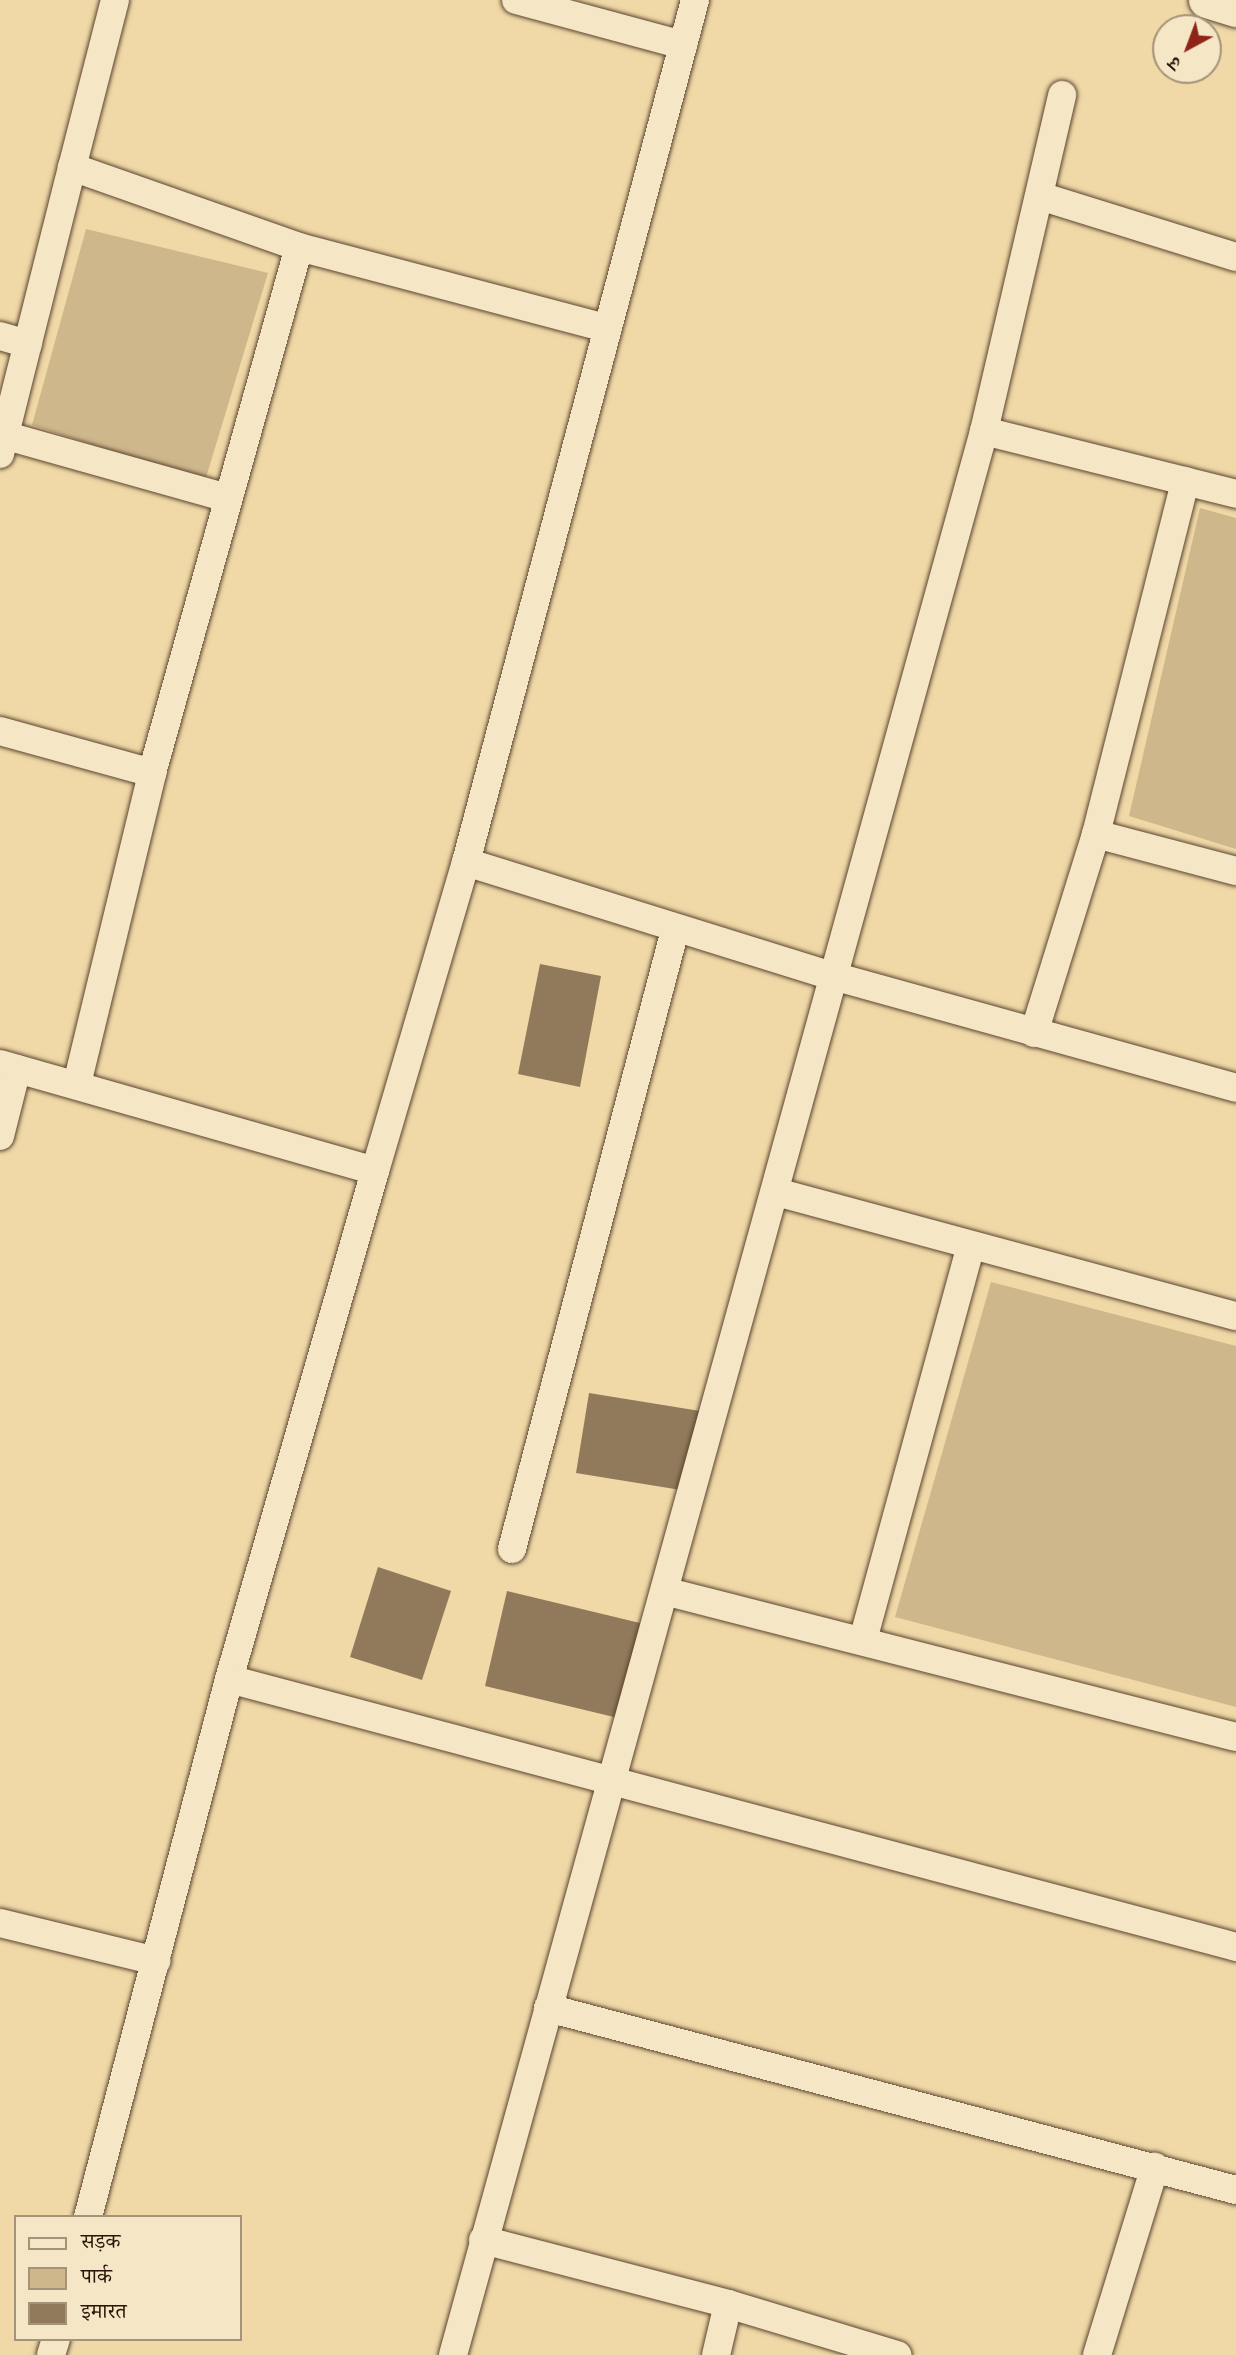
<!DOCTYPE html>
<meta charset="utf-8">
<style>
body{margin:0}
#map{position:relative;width:1236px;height:2355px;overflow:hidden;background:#f0d9a7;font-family:"EB Garamond","Noto Serif Devanagari",serif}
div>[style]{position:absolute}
.green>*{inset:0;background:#cfb78c}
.building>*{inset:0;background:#917a5b}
.roads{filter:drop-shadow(0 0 2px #5c4430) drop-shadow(0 0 2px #5c4430)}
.minor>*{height:28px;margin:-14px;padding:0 14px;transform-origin:14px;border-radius:14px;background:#f5e6c6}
.tertiary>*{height:35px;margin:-17.5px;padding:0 17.5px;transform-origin:17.5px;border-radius:17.5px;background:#f5e6c6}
span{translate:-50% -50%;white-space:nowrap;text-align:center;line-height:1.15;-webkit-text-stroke:7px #f5e6c6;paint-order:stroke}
.legend{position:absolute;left:14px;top:2215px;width:228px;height:126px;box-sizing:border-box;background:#f5e6c6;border:2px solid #a4927a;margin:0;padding:9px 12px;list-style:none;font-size:21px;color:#2b1309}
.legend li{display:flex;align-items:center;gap:14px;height:35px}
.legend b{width:35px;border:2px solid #a4927a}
.north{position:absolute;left:1152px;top:14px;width:70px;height:70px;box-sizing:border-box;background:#f5e6c6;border:2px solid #a4927a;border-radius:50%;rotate:221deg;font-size:19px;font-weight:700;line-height:28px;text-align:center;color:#2b1309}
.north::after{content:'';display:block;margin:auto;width:24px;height:32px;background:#8f2418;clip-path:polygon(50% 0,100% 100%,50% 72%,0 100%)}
</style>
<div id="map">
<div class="green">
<i style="clip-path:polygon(86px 229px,268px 273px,205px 481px,32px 425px)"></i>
<i style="clip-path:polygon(1200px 508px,1236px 518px,1236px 849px,1129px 816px)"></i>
<i style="clip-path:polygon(991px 1282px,1236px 1346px,1236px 1707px,895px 1617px)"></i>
</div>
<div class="building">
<i style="clip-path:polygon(540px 964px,601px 976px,580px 1087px,518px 1074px)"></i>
<i style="clip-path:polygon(589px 1393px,700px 1411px,687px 1491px,576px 1473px)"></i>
<i style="clip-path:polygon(378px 1567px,451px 1591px,422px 1680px,350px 1657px)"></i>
<i style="clip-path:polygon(507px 1591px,640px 1623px,618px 1718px,485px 1686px)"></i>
</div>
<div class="roads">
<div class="minor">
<i style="left:115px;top:0;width:172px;rotate:104.4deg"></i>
<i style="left:72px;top:167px;width:241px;rotate:19.4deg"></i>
<i style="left:299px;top:247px;width:317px;rotate:14.8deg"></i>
<i style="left:516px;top:0;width:173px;rotate:15.1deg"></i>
<i style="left:1040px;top:196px;width:205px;rotate:17.3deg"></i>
<i style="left:0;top:336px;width:29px;rotate:16deg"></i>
<i style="left:984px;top:431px;width:260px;rotate:14deg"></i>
<i style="left:0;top:434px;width:236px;rotate:15.7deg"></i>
<i style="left:0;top:454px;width:296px;rotate:-75.9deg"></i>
<i style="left:0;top:731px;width:158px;rotate:15.4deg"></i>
<i style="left:1096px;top:834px;width:145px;rotate:14.8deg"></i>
<i style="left:466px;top:862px;width:384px;rotate:17.3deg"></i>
<i style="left:833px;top:976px;width:418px;rotate:15.5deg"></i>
<i style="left:1034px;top:1033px;width:208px;rotate:-72.7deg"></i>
<i style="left:1096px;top:834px;width:364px;rotate:-75.8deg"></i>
<i style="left:0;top:1064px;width:390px;rotate:15.9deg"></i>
<i style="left:375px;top:1171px;width:322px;rotate:-73.6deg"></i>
<i style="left:466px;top:862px;width:892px;rotate:-75.12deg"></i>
<i style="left:77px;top:1084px;width:320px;rotate:-76.4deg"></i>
<i style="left:152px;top:773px;width:546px;rotate:-74.39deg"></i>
<i style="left:0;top:1136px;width:69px;rotate:-75.8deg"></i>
<i style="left:375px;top:1171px;width:529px;rotate:106.03deg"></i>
<i style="left:229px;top:1679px;width:1042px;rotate:14.9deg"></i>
<i style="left:776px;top:1192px;width:476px;rotate:15.1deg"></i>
<i style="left:512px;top:1549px;width:640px;rotate:-75.25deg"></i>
<i style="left:668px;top:1592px;width:586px;rotate:14.32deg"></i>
<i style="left:863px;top:1640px;width:406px;rotate:-74.7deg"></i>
<i style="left:0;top:1923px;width:161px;rotate:13.7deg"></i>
<i style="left:548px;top:2008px;width:712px;rotate:14.82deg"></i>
<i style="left:88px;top:2217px;width:556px;rotate:-75.31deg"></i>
<i style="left:483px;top:2240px;width:253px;rotate:14.6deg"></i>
<i style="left:728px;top:2304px;width:52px;rotate:103.2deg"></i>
<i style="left:728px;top:2304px;width:177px;rotate:16.8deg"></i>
<i style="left:51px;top:2355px;width:17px;rotate:-73deg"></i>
<i style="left:453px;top:2355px;width:1996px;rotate:-74.57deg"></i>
<i style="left:984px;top:431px;width:345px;rotate:-76.9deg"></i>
<i style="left:1097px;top:2355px;width:197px;rotate:-72.9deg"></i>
</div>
<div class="tertiary">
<i style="left:1206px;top:0;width:31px;rotate:17deg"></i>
</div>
</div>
<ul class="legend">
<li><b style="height:9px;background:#f5e6c6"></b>सड़क</li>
<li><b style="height:19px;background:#cfb78c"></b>पार्क</li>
<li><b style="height:19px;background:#917a5b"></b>इमारत</li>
</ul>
<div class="north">उ</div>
</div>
